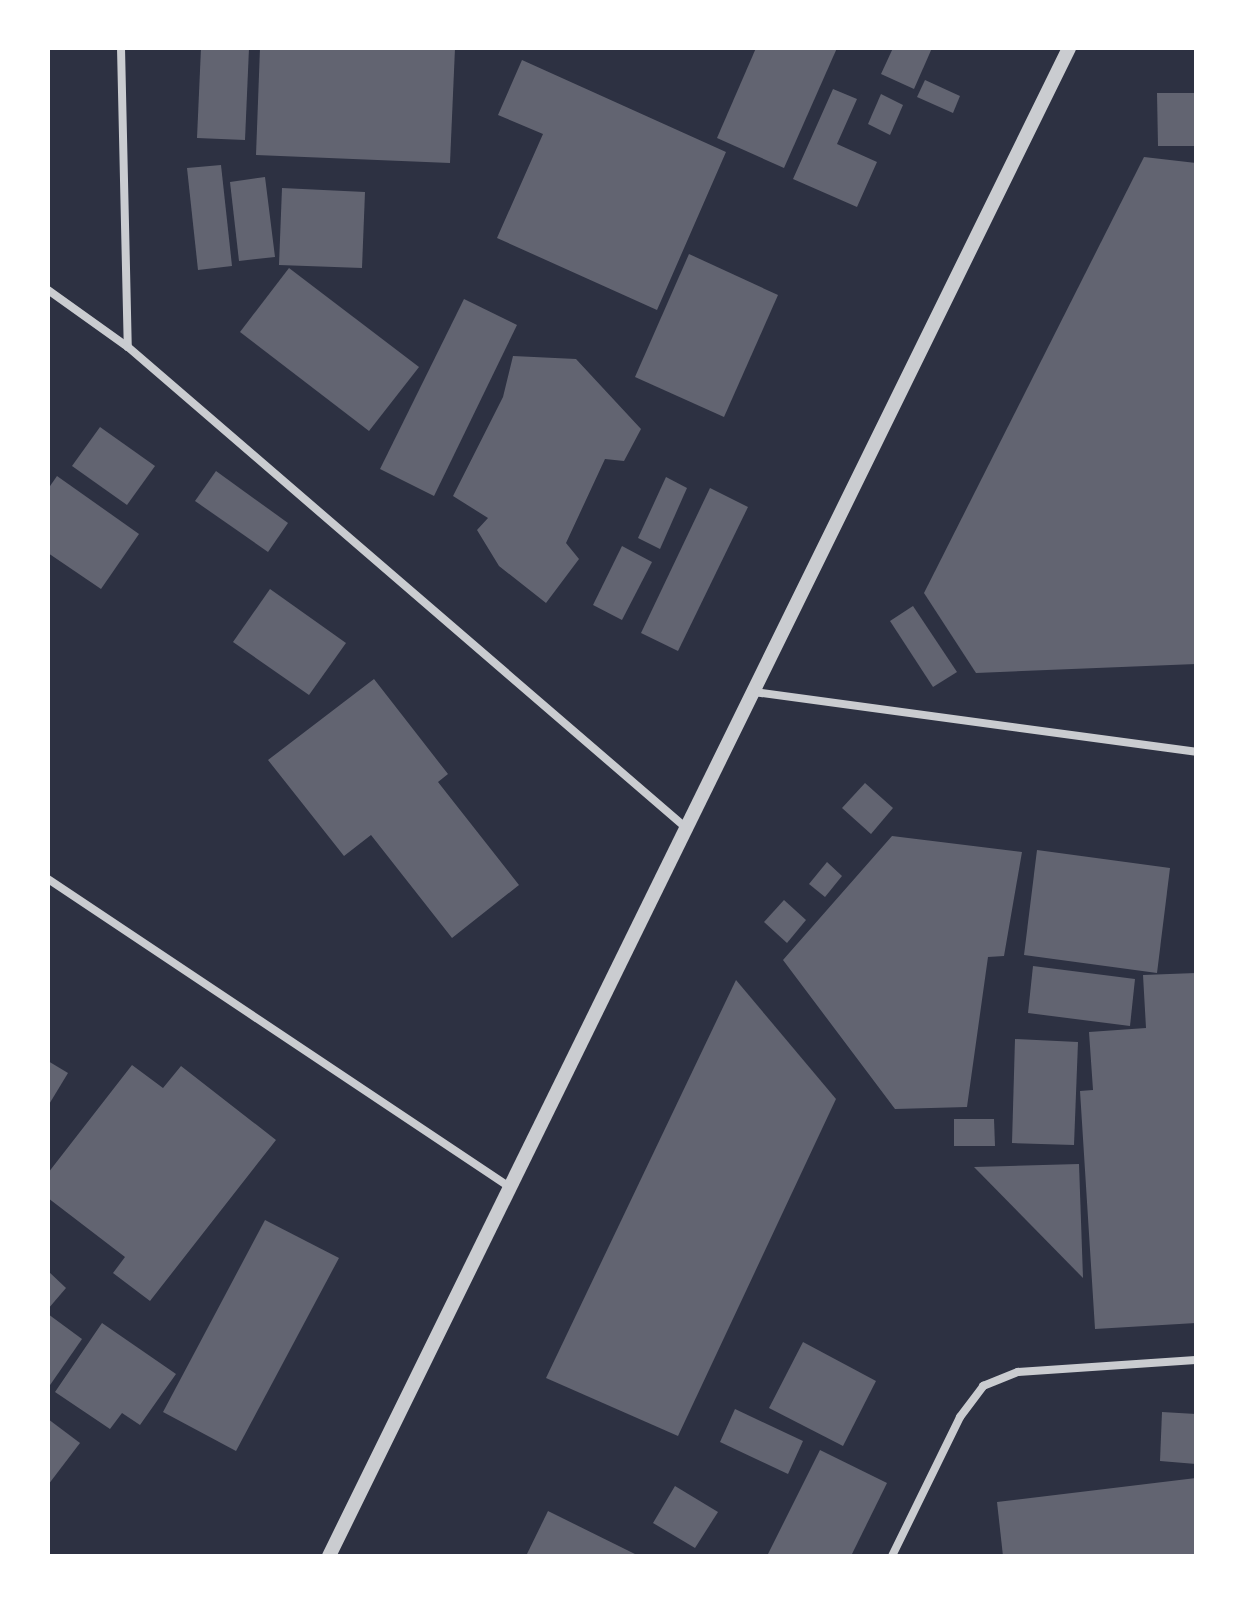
<!DOCTYPE html>
<style>
body{margin:0}
#map{position:relative;width:1244px;height:1604px;overflow:hidden;background:#2d3142;font-family:"Public Sans",sans-serif}
div>[style]{position:absolute}
.building>*{inset:0;background:#626471}
.minor>*{height:8px;margin:-4px;padding:0 4px;transform-origin:4px;border-radius:4px;background:#caccd0}
.tertiary>*{height:14px;margin:-7px;padding:0 7px;transform-origin:7px;border-radius:7px;background:#caccd0}
span{translate:-50% -50%;white-space:nowrap;text-align:center;line-height:1.15;-webkit-text-stroke:6px #fff;paint-order:stroke}
.frame{position:absolute;inset:0;border:50px solid #fff;pointer-events:none}
</style>
<div id="map">
<div class="building">
<i style="clip-path:polygon(201px 48px,249px 48px,245px 140px,197px 138px)"></i>
<i style="clip-path:polygon(260px 48px,455px 48px,450px 163px,256px 155px)"></i>
<i style="clip-path:polygon(756px 48px,837px 48px,784px 168px,717px 138px)"></i>
<i style="clip-path:polygon(893px 48px,932px 48px,914px 89px,881px 74px)"></i>
<i style="clip-path:polygon(522px 60px,726px 152px,657px 310px,497px 238px,543px 134px,498px 115px)"></i>
<i style="clip-path:polygon(925px 80px,960px 96px,953px 113px,917px 97px)"></i>
<i style="clip-path:polygon(833px 89px,857px 99px,837px 144px,877px 162px,857px 207px,793px 179px)"></i>
<i style="clip-path:polygon(1157px 93px,1196px 93px,1196px 146px,1158px 146px)"></i>
<i style="clip-path:polygon(881px 94px,903px 105px,890px 135px,868px 124px)"></i>
<i style="clip-path:polygon(1144px 157px,1196px 163px,1196px 664px,976px 673px,924px 593px)"></i>
<i style="clip-path:polygon(221px 165px,232px 266px,198px 270px,187px 168px)"></i>
<i style="clip-path:polygon(265px 177px,275px 257px,239px 261px,230px 182px)"></i>
<i style="clip-path:polygon(282px 188px,365px 192px,362px 268px,279px 265px)"></i>
<i style="clip-path:polygon(689px 254px,778px 295px,724px 417px,635px 377px)"></i>
<i style="clip-path:polygon(289px 268px,419px 367px,369px 431px,240px 332px)"></i>
<i style="clip-path:polygon(464px 299px,517px 325px,434px 496px,380px 469px)"></i>
<i style="clip-path:polygon(513px 356px,576px 359px,641px 429px,624px 461px,605px 459px,566px 543px,579px 559px,546px 603px,499px 566px,477px 530px,488px 518px,453px 496px,503px 397px)"></i>
<i style="clip-path:polygon(100px 427px,155px 466px,127px 505px,72px 466px)"></i>
<i style="clip-path:polygon(216px 471px,288px 523px,268px 552px,195px 501px)"></i>
<i style="clip-path:polygon(57px 476px,139px 534px,101px 589px,48px 553px,48px 489px)"></i>
<i style="clip-path:polygon(666px 477px,687px 488px,660px 549px,638px 538px)"></i>
<i style="clip-path:polygon(710px 488px,748px 507px,678px 651px,641px 633px)"></i>
<i style="clip-path:polygon(622px 546px,652px 562px,622px 620px,593px 605px)"></i>
<i style="clip-path:polygon(270px 589px,346px 643px,309px 695px,233px 642px)"></i>
<i style="clip-path:polygon(913px 606px,957px 672px,933px 687px,890px 621px)"></i>
<i style="clip-path:polygon(374px 679px,448px 774px,438px 782px,519px 885px,452px 938px,371px 835px,344px 856px,268px 760px)"></i>
<i style="clip-path:polygon(865px 783px,893px 808px,871px 834px,842px 808px)"></i>
<i style="clip-path:polygon(892px 836px,1022px 852px,1004px 956px,988px 957px,967px 1107px,895px 1109px,783px 960px)"></i>
<i style="clip-path:polygon(1037px 850px,1170px 868px,1157px 973px,1024px 955px)"></i>
<i style="clip-path:polygon(827px 862px,842px 876px,825px 897px,809px 884px)"></i>
<i style="clip-path:polygon(784px 900px,806px 920px,787px 943px,764px 922px)"></i>
<i style="clip-path:polygon(1033px 966px,1135px 979px,1130px 1026px,1028px 1013px)"></i>
<i style="clip-path:polygon(1196px 973px,1196px 1323px,1095px 1329px,1080px 1091px,1093px 1090px,1089px 1032px,1146px 1028px,1143px 975px)"></i>
<i style="clip-path:polygon(736px 980px,836px 1099px,678px 1436px,546px 1378px)"></i>
<i style="clip-path:polygon(1015px 1039px,1078px 1042px,1074px 1145px,1012px 1143px)"></i>
<i style="clip-path:polygon(48px 1061px,68px 1073px,48px 1106px)"></i>
<i style="clip-path:polygon(132px 1065px,163px 1088px,181px 1066px,276px 1140px,150px 1301px,113px 1273px,125px 1257px,48px 1198px,48px 1173px)"></i>
<i style="clip-path:polygon(954px 1119px,994px 1119px,995px 1146px,954px 1146px)"></i>
<i style="clip-path:polygon(1079px 1164px,1083px 1278px,974px 1167px)"></i>
<i style="clip-path:polygon(265px 1220px,339px 1258px,236px 1451px,163px 1412px)"></i>
<i style="clip-path:polygon(48px 1271px,66px 1288px,48px 1309px)"></i>
<i style="clip-path:polygon(48px 1314px,82px 1339px,48px 1388px)"></i>
<i style="clip-path:polygon(102px 1323px,176px 1374px,140px 1425px,122px 1413px,110px 1429px,55px 1392px)"></i>
<i style="clip-path:polygon(803px 1342px,876px 1381px,843px 1446px,769px 1408px)"></i>
<i style="clip-path:polygon(735px 1409px,803px 1441px,788px 1474px,720px 1442px)"></i>
<i style="clip-path:polygon(1162px 1412px,1196px 1414px,1196px 1464px,1160px 1461px)"></i>
<i style="clip-path:polygon(48px 1419px,80px 1443px,48px 1485px)"></i>
<i style="clip-path:polygon(820px 1450px,887px 1483px,851px 1556px,767px 1556px)"></i>
<i style="clip-path:polygon(1196px 1478px,1196px 1556px,1003px 1556px,997px 1502px)"></i>
<i style="clip-path:polygon(675px 1486px,718px 1512px,695px 1548px,653px 1523px)"></i>
<i style="clip-path:polygon(548px 1511px,639px 1556px,526px 1556px)"></i>
</div>
<div class="minor">
<i style="left:121px;top:48px;width:299px;rotate:88.7deg"></i>
<i style="left:48px;top:290px;width:98px;rotate:35.5deg"></i>
<i style="left:128px;top:347px;width:735px;rotate:40.75deg"></i>
<i style="left:754px;top:692px;width:446px;rotate:7.7deg"></i>
<i style="left:48px;top:879px;width:553px;rotate:33.72deg"></i>
<i style="left:892px;top:1556px;width:155px;rotate:-63.9deg"></i>
<i style="left:960px;top:1417px;width:39px;rotate:-53deg"></i>
<i style="left:983px;top:1386px;width:38px;rotate:-22deg"></i>
<i style="left:1018px;top:1372px;width:178px;rotate:-3.9deg"></i>
</div>
<div class="tertiary">
<i style="left:329px;top:1556px;width:1680px;rotate:-63.86deg"></i>
</div>
<div class="frame"></div>
</div>
